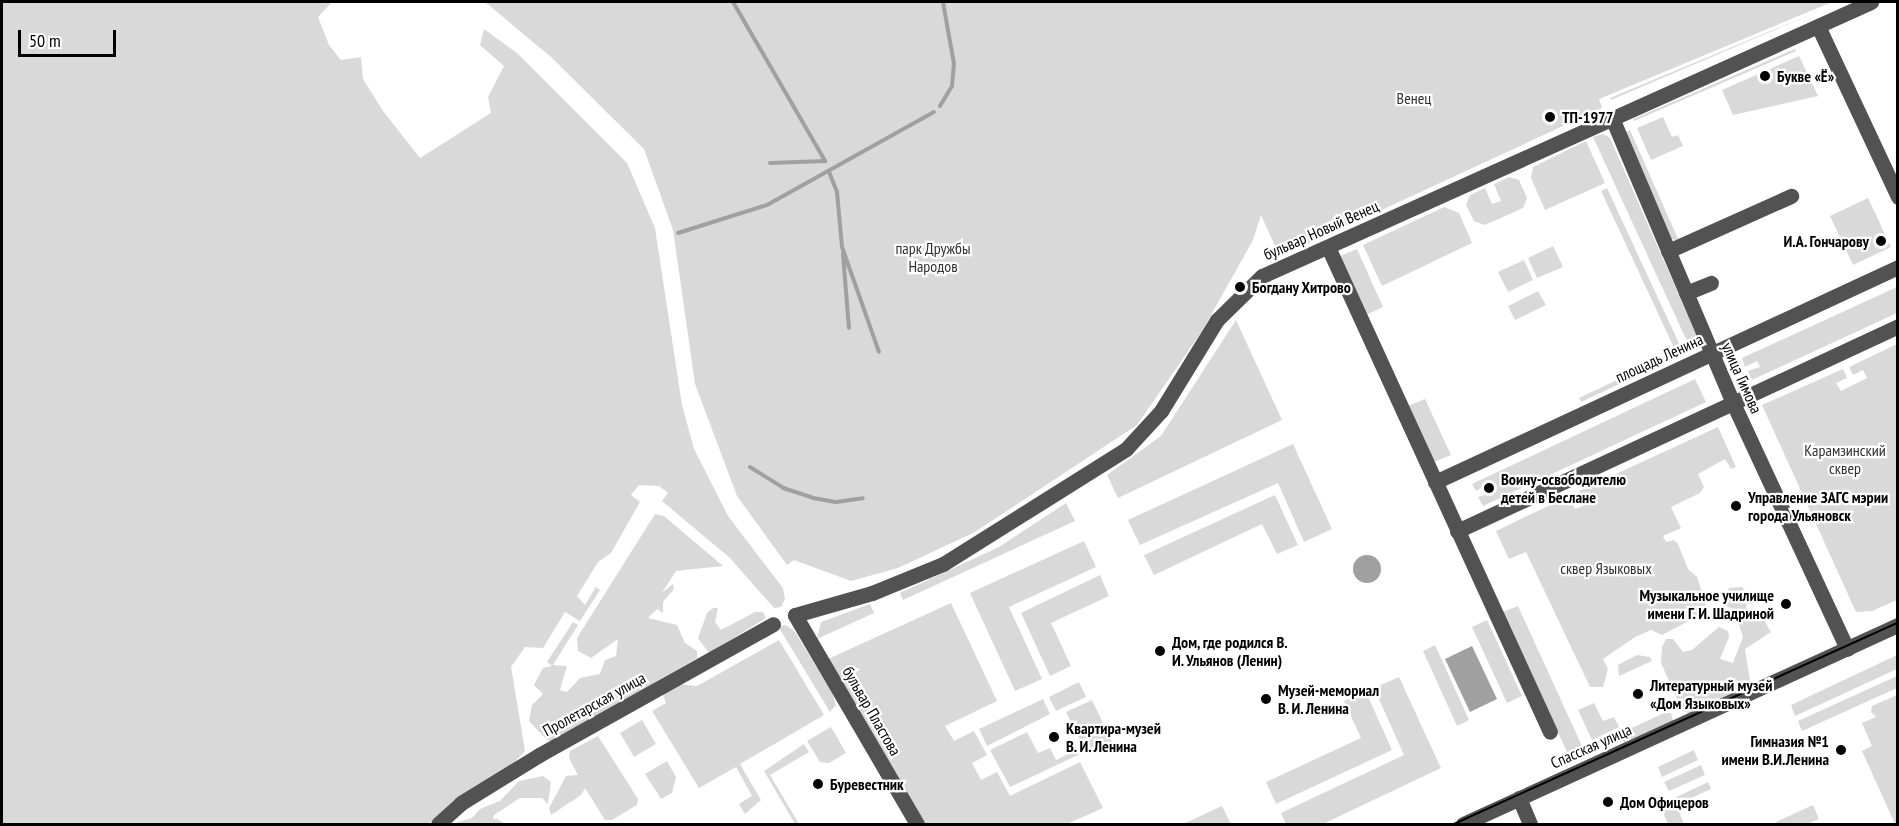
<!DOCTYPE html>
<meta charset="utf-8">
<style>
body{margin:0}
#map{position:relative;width:1899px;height:826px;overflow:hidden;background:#fff;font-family:"PT Sans Narrow",sans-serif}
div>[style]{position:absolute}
.green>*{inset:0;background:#d9d9d9}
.water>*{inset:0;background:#a0a0a0}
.round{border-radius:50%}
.stream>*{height:4px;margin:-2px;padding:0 2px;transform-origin:2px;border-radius:2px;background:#a0a0a0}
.minor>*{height:15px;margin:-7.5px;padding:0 7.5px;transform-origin:7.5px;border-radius:7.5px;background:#525252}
.tram>*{height:1.5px;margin:-0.75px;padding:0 0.75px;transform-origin:0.75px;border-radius:0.75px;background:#000}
.dots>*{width:16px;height:16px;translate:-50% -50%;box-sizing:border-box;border:3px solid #fff;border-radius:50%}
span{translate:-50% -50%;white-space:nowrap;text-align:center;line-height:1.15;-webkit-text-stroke:4.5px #fff;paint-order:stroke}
.poi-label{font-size:16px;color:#000;font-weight:700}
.left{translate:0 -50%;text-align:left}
.right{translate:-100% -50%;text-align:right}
.park-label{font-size:16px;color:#303030}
.street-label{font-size:16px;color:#000}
.frame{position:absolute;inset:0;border:3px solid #000;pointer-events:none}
.scale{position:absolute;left:18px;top:30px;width:98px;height:27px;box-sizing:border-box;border:3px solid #000;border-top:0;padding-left:8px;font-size:18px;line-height:21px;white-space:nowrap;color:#000;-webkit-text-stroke:4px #fff;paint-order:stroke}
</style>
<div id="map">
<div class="green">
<i style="clip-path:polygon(2px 2px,332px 2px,318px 17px,329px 45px,341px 60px,361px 57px,363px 79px,383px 111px,420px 158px,491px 113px,488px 97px,504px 66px,480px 45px,484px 29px,517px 53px,627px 163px,655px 228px,682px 405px,694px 449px,728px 516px,783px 588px,785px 599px,781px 607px,774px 608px,730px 558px,662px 501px,668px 493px,659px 486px,639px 485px,631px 495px,640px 502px,611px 553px,598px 562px,577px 596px,585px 605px,596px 587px,600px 590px,580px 621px,565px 612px,543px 648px,525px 647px,511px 667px,525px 751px,511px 766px,460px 797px,428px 824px,2px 824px)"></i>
<i style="clip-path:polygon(485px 2px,1832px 2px,1599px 99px,1602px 108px,1280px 257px,1261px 215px,1253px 240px,1202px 331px,1137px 425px,975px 532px,898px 568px,851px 581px,794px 560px,787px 565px,737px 496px,695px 384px,673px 230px,644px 149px,551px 57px)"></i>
<i style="clip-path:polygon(1833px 5px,1611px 100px,1610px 98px)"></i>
<i style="clip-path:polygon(1795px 49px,1796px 51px,1634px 121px,1633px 119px)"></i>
<i style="clip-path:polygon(1799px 56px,1818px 96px,1733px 115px,1722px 90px)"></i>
<i style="clip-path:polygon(1663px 117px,1672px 137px,1678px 135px,1683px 146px,1651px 160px,1637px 128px)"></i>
<i style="clip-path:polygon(1630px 130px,1679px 241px,1672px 239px,1625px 132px)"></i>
<i style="clip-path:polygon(1603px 134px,1610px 138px,1699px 341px,1691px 350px,1593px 137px)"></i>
<i style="clip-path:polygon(1586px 141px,1605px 183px,1545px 210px,1531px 178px,1533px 167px)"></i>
<i style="clip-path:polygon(1509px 177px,1519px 180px,1527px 198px,1523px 208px,1485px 225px,1474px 221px,1466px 205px,1470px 195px,1485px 188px,1492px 204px,1501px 201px,1494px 184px)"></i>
<i style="clip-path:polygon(1607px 188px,1684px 354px,1581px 402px,1579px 398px,1676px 352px,1601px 191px)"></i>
<i style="clip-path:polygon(1868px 198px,1891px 247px,1853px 265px,1830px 216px)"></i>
<i style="clip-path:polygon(1444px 207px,1459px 213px,1472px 243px,1382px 286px,1363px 245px)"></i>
<i style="clip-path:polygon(1553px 246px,1563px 267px,1537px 278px,1528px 258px)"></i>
<i style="clip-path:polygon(1357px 249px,1383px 307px,1366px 315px,1340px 256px)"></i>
<i style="clip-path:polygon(1524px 260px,1533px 280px,1508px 292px,1498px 272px)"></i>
<i style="clip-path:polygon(1897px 287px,1897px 313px,1752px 380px,1748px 371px,1760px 367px,1757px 361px,1745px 367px,1742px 358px)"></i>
<i style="clip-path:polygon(1538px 291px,1546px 305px,1515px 320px,1508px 306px)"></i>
<i style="clip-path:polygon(1236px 320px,1282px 420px,1118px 498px,1107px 475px,1161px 436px)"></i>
<i style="clip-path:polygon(1897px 344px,1897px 600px,1872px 611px,1856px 612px,1762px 405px,1843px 369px,1847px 378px,1836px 383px,1841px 391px,1867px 378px,1863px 370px,1853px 375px,1849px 367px)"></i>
<i style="clip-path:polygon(1695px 379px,1706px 402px,1483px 506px,1478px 497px,1495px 492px,1491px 482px,1476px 491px,1472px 484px)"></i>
<i style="clip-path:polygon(1425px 399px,1451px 455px,1434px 462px,1408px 406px)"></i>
<i style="clip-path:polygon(1718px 427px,1736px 467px,1731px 469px,1725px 459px,1698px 474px,1704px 487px,1700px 493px,1671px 507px,1681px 528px,1663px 536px,1666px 542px,1674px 540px,1678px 544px,1688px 569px,1697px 577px,1708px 611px,1662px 635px,1651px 630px,1635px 637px,1603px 659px,1608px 669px,1603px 687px,1590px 687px,1526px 552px,1509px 559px,1496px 531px,1569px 496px,1575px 509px,1585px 505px,1579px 491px)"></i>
<i style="clip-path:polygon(1293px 444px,1332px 529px,1304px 542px,1278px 483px,1140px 545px,1128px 520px)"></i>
<i style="clip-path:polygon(1275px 495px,1298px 545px,1277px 554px,1262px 524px,1154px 575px,1144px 555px)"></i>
<i style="clip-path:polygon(1066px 503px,1075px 521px,903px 600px,900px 593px,999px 547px)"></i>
<i style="clip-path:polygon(655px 514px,664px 516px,723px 566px,676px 571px,662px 593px,673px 584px,674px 589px,663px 602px,663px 613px,657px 609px,648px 618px,677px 625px,685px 643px,697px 651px,697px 658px,552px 742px,547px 740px,529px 721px,532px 705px,543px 694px,534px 685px,543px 668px,552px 666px,547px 662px,573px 622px,578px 625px,553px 665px,567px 666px,560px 690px,567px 692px,580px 678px,600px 674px,605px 660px,616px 656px,618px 639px,591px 658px,578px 651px,577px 638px)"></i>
<i style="clip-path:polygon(1084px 541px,1096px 567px,1009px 607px,1042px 679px,1015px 691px,970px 593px)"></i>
<i style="clip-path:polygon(1100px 575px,1109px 596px,1051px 623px,1071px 666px,1050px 676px,1021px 613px)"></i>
<i style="clip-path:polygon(1742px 587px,1747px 594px,1746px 611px,1764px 620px,1771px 632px,1745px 649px,1750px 681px,1735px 694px,1704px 703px,1690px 714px,1682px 710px,1661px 663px,1662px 647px,1666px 639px,1673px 639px,1683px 652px,1692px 650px,1719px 627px,1728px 631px,1729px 637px,1720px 659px,1733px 663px,1743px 637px,1734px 610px,1723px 604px,1729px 588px)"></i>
<i style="clip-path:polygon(951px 603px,997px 701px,945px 726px,954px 741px,974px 731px,987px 755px,972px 763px,981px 780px,997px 772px,1010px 796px,1080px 762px,1103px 808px,1067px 824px,923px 824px,828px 659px)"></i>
<i style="clip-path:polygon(870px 604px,874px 613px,817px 639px,821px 622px)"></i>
<i style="clip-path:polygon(1518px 606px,1582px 746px,1567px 752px,1503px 612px)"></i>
<i style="clip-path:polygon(713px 608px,718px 608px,715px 622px,721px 630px,755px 612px,763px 612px,766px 618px,709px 653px,698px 638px,707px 613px)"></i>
<i style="clip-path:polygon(1487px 620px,1522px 696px,1507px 703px,1472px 627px)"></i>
<i style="clip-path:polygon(786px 625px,795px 632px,832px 693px,836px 705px,830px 712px,778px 626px)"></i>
<i style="clip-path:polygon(779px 640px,824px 715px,740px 764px,761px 800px,745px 814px,739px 804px,752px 796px,736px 767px,699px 788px,652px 711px,666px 703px,663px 695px,667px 690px,679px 684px,697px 686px)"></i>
<i style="clip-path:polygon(1435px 645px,1469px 720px,1457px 726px,1423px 651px)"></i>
<i style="clip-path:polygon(1637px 655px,1650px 657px,1652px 661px,1619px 676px,1618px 665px)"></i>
<i style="clip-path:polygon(1897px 655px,1897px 669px,1795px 716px,1791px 705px)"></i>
<i style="clip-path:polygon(1897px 676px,1897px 688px,1802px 731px,1798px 721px)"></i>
<i style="clip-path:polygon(1399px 677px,1441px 768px,1323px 824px,1286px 824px,1281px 813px,1404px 755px,1374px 688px)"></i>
<i style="clip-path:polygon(1079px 682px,1086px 697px,1056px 711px,1049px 697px)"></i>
<i style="clip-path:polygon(1366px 692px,1392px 750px,1276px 804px,1266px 782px,1361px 738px,1344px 701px)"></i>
<i style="clip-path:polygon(1897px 695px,1898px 824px,1895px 824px,1862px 751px,1872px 746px,1862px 723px,1876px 717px,1871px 712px,1872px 706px)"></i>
<i style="clip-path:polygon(1043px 699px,1050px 714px,987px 746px,979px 729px)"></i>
<i style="clip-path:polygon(1092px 700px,1112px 742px,1087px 754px,1066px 712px)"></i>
<i style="clip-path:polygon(1594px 703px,1603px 721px,1614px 717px,1619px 727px,1592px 740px,1578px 710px)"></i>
<i style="clip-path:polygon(1664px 713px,1671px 713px,1673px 721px,1626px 743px,1620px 740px,1621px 733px)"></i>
<i style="clip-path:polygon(642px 720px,656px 744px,634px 757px,620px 733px)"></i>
<i style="clip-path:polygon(831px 727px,846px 753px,829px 763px,820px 762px,807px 741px)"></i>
<i style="clip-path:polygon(1027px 732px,1038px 753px,1050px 748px,1056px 760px,1078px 749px,1080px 754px,1010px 787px,990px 750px)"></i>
<i style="clip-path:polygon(598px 736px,638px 799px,637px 805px,612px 820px,605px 820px,585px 788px,581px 795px,551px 815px,549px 808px,566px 776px,578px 775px,569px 758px,570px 751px)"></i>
<i style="clip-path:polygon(804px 744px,809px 752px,770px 775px,799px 824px,795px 824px,764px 771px)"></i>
<i style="clip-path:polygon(1694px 750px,1698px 760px,1662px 777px,1658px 767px)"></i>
<i style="clip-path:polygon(667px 761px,676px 777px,672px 793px,661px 799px,645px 774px)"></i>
<i style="clip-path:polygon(1701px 765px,1705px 775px,1669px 791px,1664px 782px)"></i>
<i style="clip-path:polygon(543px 776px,551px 782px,548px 804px,542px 798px,520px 798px,494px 815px,493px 820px,496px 818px,505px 824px,451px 824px,472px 818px,480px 809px,500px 801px,519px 781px)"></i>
<i style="clip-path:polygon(1708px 782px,1711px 789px,1676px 805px,1684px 824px,1668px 824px,1662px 810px,1666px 802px)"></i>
<i style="clip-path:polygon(1813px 805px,1819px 819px,1807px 824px,1778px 824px,1776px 822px)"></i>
<i style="clip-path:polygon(1222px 806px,1231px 824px,1183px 824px)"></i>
</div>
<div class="water">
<i class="round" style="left:1353px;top:555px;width:28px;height:28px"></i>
<i style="clip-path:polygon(1472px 646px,1497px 699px,1470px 712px,1445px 659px)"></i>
</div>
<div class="stream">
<i style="left:733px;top:2px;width:184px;rotate:59.9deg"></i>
<i style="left:825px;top:161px;width:55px;rotate:177.9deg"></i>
<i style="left:940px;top:106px;width:23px;rotate:-59deg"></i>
<i style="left:952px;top:86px;width:22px;rotate:-85deg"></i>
<i style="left:954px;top:64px;width:63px;rotate:-100.1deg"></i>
<i style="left:829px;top:172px;width:22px;rotate:68deg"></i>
<i style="left:837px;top:192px;width:55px;rotate:84.8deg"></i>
<i style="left:842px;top:247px;width:111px;rotate:70.6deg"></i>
<i style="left:678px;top:233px;width:93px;rotate:-17.5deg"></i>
<i style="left:767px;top:205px;width:191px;rotate:-29.1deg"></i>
<i style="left:843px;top:254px;width:74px;rotate:85.4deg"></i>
<i style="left:750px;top:467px;width:39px;rotate:32deg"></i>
<i style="left:783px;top:488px;width:32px;rotate:18deg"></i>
<i style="left:813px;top:498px;width:23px;rotate:10deg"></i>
<i style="left:836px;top:502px;width:27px;rotate:-8deg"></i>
</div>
<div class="minor">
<i style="left:1818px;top:26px;width:189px;rotate:64.9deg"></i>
<i style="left:1612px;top:118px;width:310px;rotate:67deg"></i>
<i style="left:1733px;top:403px;width:271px;rotate:65.1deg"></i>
<i style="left:1328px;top:247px;width:533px;rotate:65.4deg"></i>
<i style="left:1668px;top:251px;width:135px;rotate:-24.1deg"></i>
<i style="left:1686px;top:293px;width:27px;rotate:-22deg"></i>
<i style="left:1435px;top:482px;width:510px;rotate:-24.91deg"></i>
<i style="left:1457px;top:531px;width:486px;rotate:-24.9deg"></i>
<i style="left:1519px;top:798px;width:28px;rotate:67deg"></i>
<i style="left:438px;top:824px;width:31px;rotate:-42deg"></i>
<i style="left:461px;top:803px;width:92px;rotate:-31.6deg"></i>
<i style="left:539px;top:755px;width:268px;rotate:-29.2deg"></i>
<i style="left:917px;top:824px;width:242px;rotate:-120.3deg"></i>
<i style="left:795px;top:615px;width:80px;rotate:-15.9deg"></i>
<i style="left:872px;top:593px;width:77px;rotate:-22.2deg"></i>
<i style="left:943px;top:564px;width:216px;rotate:-32.1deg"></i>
<i style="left:1126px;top:449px;width:52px;rotate:-47.4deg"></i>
<i style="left:1161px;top:411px;width:107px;rotate:-58.4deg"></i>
<i style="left:1217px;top:320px;width:63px;rotate:-44.4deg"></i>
<i style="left:1262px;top:276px;width:668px;rotate:-24.22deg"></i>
<i style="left:1463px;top:824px;width:478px;rotate:-24.6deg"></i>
</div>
<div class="tram">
<i style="left:1454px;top:824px;width:487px;rotate:-24.4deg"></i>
</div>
<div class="dots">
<i style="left:1765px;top:76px;background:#000"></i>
<i style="left:1550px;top:117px;background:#000"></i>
<i style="left:1881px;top:241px;background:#000"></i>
<i style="left:1240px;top:287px;background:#000"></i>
<i style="left:1489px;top:488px;background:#000"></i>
<i style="left:1736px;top:506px;background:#000"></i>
<i style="left:1786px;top:604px;background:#000"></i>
<i style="left:1160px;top:651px;background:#000"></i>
<i style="left:1638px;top:694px;background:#000"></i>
<i style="left:1266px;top:699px;background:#000"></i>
<i style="left:1054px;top:737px;background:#000"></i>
<i style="left:1841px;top:750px;background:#000"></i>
<i style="left:818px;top:784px;background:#000"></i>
<i style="left:1608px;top:802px;background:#000"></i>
</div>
<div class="poi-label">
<span class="left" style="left:1777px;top:76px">Букве «Ё»</span>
<span class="left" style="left:1562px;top:117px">ТП-1977</span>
<span class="right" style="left:1869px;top:241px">И.А. Гончарову</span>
<span class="left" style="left:1252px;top:287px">Богдану Хитрово</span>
<span class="left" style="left:1501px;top:488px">Воину-освободителю<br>детей в Беслане</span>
<span class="left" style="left:1748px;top:506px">Управление ЗАГС мэрии<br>города Ульяновск</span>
<span class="right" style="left:1774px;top:604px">Музыкальное училище<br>имени Г. И. Шадриной</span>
<span class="left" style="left:1172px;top:651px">Дом, где родился В.<br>И. Ульянов (Ленин)</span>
<span class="left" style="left:1650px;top:694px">Литературный музей<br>«Дом Языковых»</span>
<span class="left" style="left:1278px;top:699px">Музей-мемориал<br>В. И. Ленина</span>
<span class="left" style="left:1066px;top:737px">Квартира-музей<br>В. И. Ленина</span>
<span class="right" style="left:1829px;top:750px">Гимназия №1<br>имени В.И.Ленина</span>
<span class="left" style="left:830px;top:784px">Буревестник</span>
<span class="left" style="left:1620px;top:802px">Дом Офицеров</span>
</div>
<div class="park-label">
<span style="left:1414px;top:98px">Венец</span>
<span style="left:933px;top:257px">парк Дружбы<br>Народов</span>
<span style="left:1845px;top:459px">Карамзинский<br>сквер</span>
<span style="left:1606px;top:568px">сквер Языковых</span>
</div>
<div class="street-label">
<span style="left:1321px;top:230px;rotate:-24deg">бульвар Новый Венец</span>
<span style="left:1659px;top:358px;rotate:-25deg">площадь Ленина</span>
<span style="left:1742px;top:378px;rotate:66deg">улица Гимова</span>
<span style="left:594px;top:704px;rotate:-29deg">Пролетарская улица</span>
<span style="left:872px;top:711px;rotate:60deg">бульвар Пластова</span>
<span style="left:1591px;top:746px;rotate:-24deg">Спасская улица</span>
</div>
<div class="frame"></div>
<div class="scale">50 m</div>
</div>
